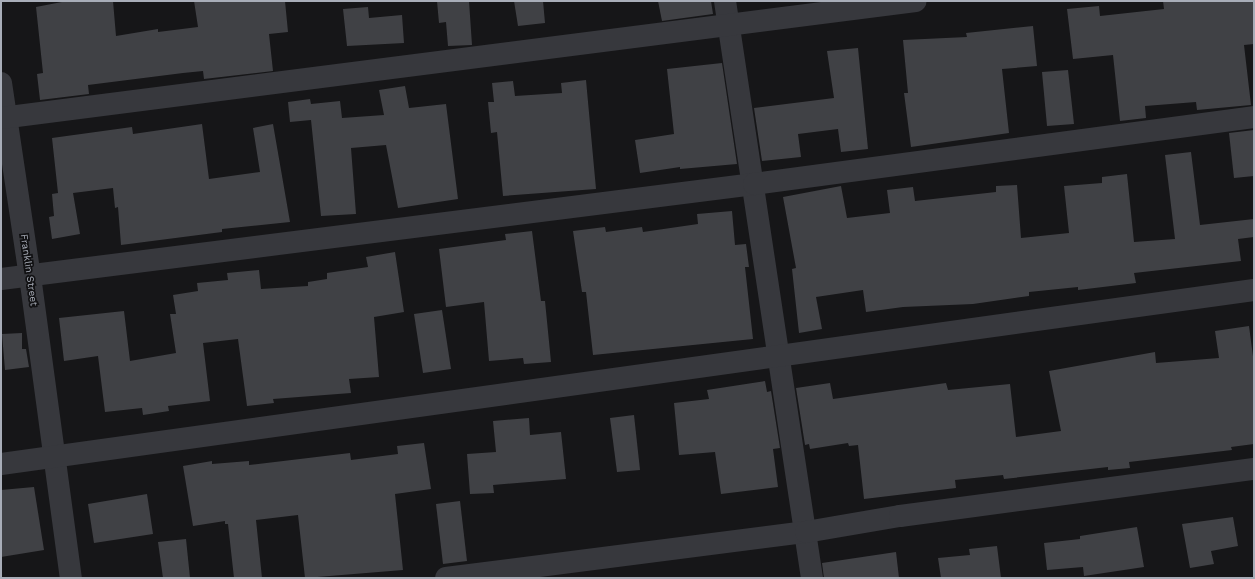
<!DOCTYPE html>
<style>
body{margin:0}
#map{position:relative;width:1255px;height:579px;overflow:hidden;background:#161618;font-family:"Work Sans",sans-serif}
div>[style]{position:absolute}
.building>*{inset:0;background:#404145}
.minor>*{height:22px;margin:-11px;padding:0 11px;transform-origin:11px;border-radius:11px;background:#37383d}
span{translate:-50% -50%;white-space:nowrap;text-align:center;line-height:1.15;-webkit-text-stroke:3.5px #111113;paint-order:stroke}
.street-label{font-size:10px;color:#a8adb8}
.frame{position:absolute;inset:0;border:2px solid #a8adb8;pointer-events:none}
</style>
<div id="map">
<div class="building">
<i style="clip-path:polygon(67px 1px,113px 1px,116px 36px,158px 29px,158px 32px,198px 27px,194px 1px,285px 1px,288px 32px,269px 34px,273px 71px,204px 79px,203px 71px,183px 73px,88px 85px,89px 94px,40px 100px,37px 74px,43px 73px,36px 7px)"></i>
<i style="clip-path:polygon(437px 1px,469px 1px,472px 45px,448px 46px,446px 22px,439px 23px)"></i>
<i style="clip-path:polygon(514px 1px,543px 1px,545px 23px,518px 26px)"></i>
<i style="clip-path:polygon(658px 1px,711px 1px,713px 14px,662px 21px)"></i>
<i style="clip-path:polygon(1163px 1px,1254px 1px,1254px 44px,1244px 45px,1251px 105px,1197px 110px,1196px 102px,1145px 106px,1146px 118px,1120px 121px,1113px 55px,1073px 59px,1067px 9px,1099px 6px,1100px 16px,1164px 9px)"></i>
<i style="clip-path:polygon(368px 7px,369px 18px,402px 15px,404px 43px,347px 46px,343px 9px)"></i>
<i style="clip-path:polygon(1033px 26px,1037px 66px,1002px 69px,1009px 133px,911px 147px,904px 93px,908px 93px,903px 40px,967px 37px,966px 33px)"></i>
<i style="clip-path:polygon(858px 48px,868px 149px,841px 152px,838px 129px,798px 134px,801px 157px,762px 161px,754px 108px,834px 98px,827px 51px)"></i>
<i style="clip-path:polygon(722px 63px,737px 164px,680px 169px,680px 167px,640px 173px,635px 140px,674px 134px,667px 69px)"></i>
<i style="clip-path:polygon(1068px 70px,1074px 124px,1047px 126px,1042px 72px)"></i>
<i style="clip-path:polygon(586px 80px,596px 189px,503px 196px,497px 132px,491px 133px,488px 102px,494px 102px,492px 83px,513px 81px,515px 96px,562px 93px,561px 83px)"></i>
<i style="clip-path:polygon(405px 86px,409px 108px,446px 104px,458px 199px,398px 208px,386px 145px,351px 148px,356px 214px,321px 216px,311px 120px,290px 122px,288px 102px,310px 99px,311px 104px,340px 101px,342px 118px,384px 115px,379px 90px)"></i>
<i style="clip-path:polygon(202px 124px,209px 179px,260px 172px,253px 128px,273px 124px,290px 222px,222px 229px,222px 232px,121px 245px,118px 207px,115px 208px,113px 188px,73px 193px,80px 234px,52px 239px,49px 217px,54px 216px,52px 194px,58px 193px,52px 138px,132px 127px,133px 134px)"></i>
<i style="clip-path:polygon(1254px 130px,1254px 176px,1234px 178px,1229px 133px)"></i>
<i style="clip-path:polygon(1191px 152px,1200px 225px,1254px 219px,1254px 237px,1238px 239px,1241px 261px,1134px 273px,1136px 283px,1078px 290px,1078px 287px,1029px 292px,1029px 296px,973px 304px,903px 307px,866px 312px,863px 290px,816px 297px,822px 329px,799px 333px,792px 269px,796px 268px,783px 197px,841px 186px,847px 218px,890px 213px,887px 190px,913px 187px,915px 201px,996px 192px,996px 186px,1017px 185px,1021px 238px,1069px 233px,1064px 186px,1102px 183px,1102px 177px,1127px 174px,1134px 242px,1175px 239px,1165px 155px)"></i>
<i style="clip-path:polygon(732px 211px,735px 245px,746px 244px,749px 267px,745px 267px,753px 339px,593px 355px,586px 292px,582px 292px,573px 231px,605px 227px,606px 232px,642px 227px,643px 232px,698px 224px,697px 214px)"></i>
<i style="clip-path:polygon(532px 231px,541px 301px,545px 301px,551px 362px,524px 364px,523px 358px,489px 361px,484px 302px,446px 307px,439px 249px,506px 240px,505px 234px)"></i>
<i style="clip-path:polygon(395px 252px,404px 312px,374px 317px,379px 377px,349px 379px,351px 393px,273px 399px,274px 403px,247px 406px,238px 339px,203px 343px,210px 401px,168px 406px,169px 411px,143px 415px,142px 408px,105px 412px,98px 356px,64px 361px,59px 318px,124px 311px,130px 361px,176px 353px,170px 314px,176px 314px,173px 295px,198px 291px,197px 283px,228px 280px,227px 273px,259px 270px,261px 289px,308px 286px,308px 282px,327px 279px,327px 273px,368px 267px,366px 257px)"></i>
<i style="clip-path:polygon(442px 310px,451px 369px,423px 373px,414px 314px)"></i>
<i style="clip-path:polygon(1249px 326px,1254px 364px,1254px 444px,1231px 447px,1232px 450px,1129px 462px,1130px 468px,1108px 470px,1108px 467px,1004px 479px,1003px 475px,955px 480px,956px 488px,864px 499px,858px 445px,849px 446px,848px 443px,810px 449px,809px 444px,805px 445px,796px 388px,830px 383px,833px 399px,946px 383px,948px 390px,1010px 384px,1016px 437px,1061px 431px,1049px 371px,1155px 352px,1156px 363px,1219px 358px,1215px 331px)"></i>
<i style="clip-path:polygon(22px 333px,22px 349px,26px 349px,29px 367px,5px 370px,2px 334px)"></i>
<i style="clip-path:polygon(765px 381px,767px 392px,771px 391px,780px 448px,773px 449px,778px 487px,721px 494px,715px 452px,679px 455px,674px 403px,709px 399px,707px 390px)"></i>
<i style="clip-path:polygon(634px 415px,640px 470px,617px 472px,610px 418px)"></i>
<i style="clip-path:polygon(529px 418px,530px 435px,561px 432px,566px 479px,493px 485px,494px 493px,470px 494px,467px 454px,496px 452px,493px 421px)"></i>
<i style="clip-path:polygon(424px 443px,431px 489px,395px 494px,403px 570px,305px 578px,298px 515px,256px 520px,262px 578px,234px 578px,228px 524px,225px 524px,225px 521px,193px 526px,183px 466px,212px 461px,212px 464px,249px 461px,249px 465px,350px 453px,351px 460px,398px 454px,397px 446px)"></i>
<i style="clip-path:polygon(34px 487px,44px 550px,1px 557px,1px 490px)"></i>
<i style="clip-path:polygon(147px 494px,153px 534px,94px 543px,88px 504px)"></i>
<i style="clip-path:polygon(460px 501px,467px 561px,443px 564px,436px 504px)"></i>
<i style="clip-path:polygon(1233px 517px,1238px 546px,1211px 551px,1214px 564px,1190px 568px,1182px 524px)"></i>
<i style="clip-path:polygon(1137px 527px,1144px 567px,1084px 576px,1083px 567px,1047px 570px,1044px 543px,1080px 539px,1080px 536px)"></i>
<i style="clip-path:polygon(186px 539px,190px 578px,163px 578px,158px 542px)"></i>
<i style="clip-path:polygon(997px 546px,1001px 578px,941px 578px,938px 558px,970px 555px,969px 549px)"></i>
<i style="clip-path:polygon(896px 552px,899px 578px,824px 578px,822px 563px)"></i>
</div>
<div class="minor">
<i style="left:725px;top:1px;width:584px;rotate:81.43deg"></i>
<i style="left:1px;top:83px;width:195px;rotate:81.5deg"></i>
<i style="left:30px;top:276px;width:305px;rotate:82.3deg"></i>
<i style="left:1px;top:118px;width:922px;rotate:-7.29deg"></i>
<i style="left:1px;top:279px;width:759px;rotate:-7.19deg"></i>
<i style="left:754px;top:184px;width:504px;rotate:-7.63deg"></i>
<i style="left:1px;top:464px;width:1265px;rotate:-7.91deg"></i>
<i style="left:446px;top:578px;width:363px;rotate:-7.3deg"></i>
<i style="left:806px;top:532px;width:95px;rotate:-9.7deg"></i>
<i style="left:900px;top:516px;width:357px;rotate:-7.6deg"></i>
</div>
<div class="street-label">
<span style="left:29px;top:270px;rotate:82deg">Franklin Street</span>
</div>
<div class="frame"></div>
</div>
